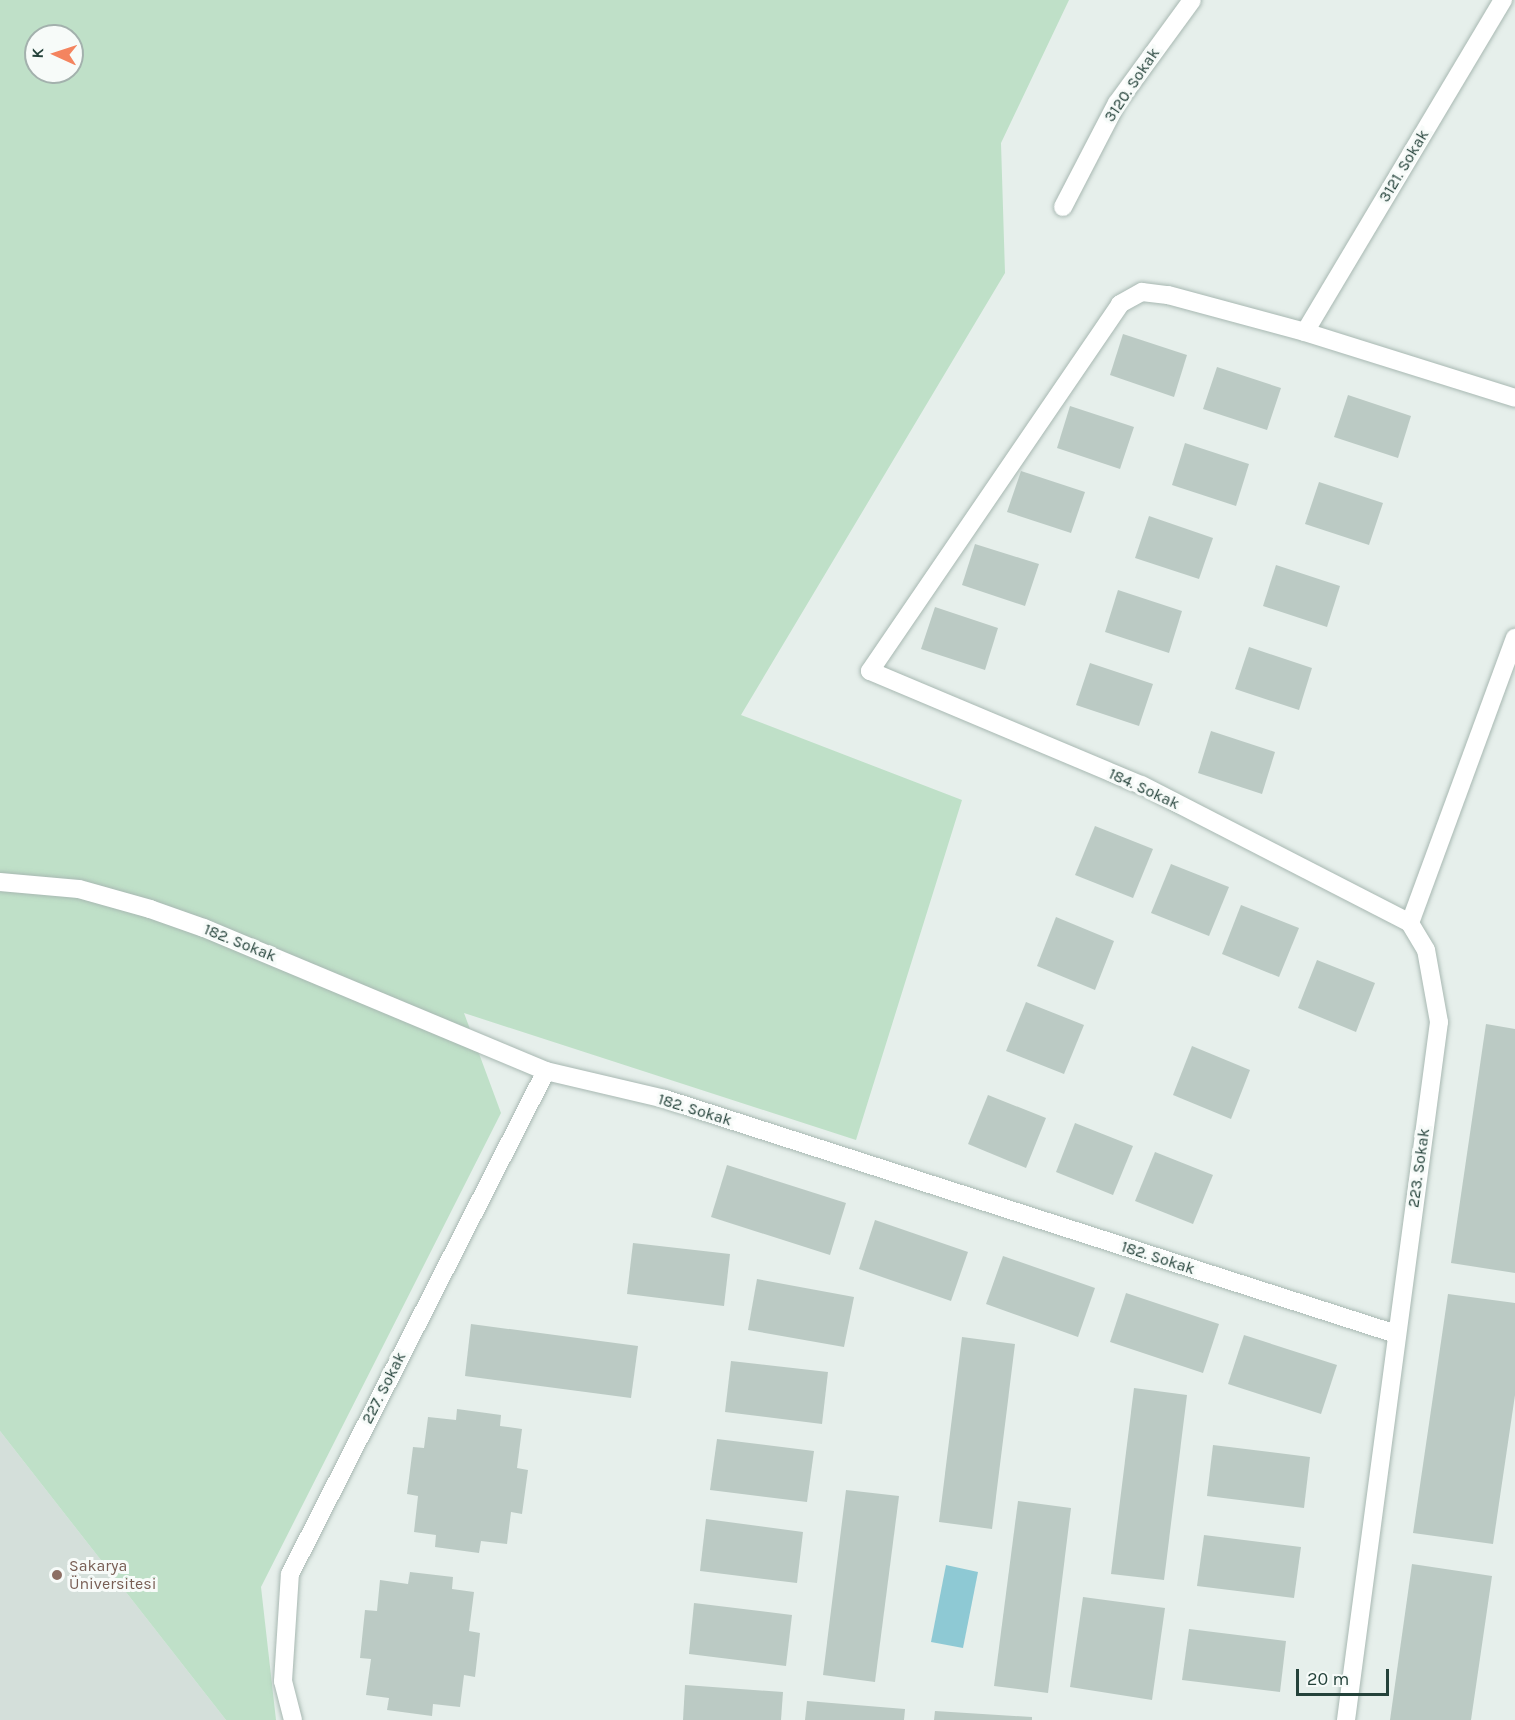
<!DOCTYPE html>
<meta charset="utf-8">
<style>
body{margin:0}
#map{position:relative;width:1515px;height:1720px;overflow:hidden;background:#e6efeb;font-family:Karla,sans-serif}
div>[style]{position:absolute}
.built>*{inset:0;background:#d4dfda}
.green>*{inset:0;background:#bfe0c8}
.water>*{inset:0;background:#8ec9d4}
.building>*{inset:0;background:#bbcac4}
.roads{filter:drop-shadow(0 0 2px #a8b8b2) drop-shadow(0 0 2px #a8b8b2)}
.minor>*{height:18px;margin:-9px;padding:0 9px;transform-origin:9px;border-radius:9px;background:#fff}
.dots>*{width:16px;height:16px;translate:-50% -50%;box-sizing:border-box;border:3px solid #f7fbf9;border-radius:50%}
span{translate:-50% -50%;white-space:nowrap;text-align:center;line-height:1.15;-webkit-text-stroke:6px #f7fbf9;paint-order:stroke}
.street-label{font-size:16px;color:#24423a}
.education-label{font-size:16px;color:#785e54}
.left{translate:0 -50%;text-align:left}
.north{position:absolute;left:24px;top:24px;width:60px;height:60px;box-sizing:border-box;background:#f7fbf9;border:2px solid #a3b1ad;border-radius:50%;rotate:273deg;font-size:16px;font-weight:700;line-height:24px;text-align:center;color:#24423a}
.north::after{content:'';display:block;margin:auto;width:21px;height:27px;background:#f4845f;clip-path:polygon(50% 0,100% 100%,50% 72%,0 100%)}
.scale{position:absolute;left:1296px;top:1669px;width:93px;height:27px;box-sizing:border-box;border:3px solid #24423a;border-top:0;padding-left:8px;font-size:18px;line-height:21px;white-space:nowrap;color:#24423a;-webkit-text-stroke:4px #f7fbf9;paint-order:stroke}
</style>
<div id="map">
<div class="built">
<i style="clip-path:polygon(0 1431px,226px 1720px,0 1720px)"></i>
</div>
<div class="green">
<i style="clip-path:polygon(evenodd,0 0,1069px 0,1001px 143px,1005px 273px,741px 715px,962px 800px,856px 1140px,464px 1013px,501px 1113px,261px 1587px,276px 1720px,226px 1720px,0 1431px,0 0,36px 36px,72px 36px,72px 72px,36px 72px,36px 36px)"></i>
</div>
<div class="water">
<i style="clip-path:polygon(946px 1565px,978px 1572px,963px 1648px,931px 1642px)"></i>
</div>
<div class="building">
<i style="clip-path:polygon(1123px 334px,1187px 355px,1174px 397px,1110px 375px)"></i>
<i style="clip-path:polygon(1217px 367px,1281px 388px,1267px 430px,1203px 409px)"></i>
<i style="clip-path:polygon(1348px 395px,1411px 416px,1398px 458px,1334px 437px)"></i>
<i style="clip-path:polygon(1070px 406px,1134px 427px,1120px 469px,1057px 448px)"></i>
<i style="clip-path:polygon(1185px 443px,1249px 464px,1236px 506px,1172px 485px)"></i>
<i style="clip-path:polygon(1021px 471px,1085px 492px,1071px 533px,1007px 512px)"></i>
<i style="clip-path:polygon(1319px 482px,1383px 503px,1369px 545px,1305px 524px)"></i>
<i style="clip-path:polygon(1149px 516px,1213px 538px,1199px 579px,1135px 558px)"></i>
<i style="clip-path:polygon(975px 544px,1039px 564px,1025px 606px,962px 585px)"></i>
<i style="clip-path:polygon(1276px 565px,1340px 586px,1327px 627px,1263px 606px)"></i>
<i style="clip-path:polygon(1118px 590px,1182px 611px,1169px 653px,1105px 632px)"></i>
<i style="clip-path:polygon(935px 607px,998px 628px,985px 670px,921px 649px)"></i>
<i style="clip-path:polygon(1249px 647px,1312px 668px,1299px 710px,1235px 689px)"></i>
<i style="clip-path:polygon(1090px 663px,1153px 684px,1139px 726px,1076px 705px)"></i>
<i style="clip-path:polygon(1211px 731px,1275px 752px,1262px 794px,1198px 773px)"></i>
<i style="clip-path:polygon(1095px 826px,1153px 849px,1133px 898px,1075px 875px)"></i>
<i style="clip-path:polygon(1171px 864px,1229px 887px,1209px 936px,1151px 913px)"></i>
<i style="clip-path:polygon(1241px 905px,1299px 928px,1279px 977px,1222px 954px)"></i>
<i style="clip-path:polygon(1056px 917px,1114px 941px,1095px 990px,1037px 966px)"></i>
<i style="clip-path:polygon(1317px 960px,1375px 983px,1356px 1032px,1298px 1008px)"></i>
<i style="clip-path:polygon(1026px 1002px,1084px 1025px,1064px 1074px,1006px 1051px)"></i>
<i style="clip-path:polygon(1486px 1024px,1515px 1029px,1515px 1273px,1451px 1263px)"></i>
<i style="clip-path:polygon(1192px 1046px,1250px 1070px,1231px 1119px,1173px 1095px)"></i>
<i style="clip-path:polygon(988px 1095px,1046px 1118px,1026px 1168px,968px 1144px)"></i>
<i style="clip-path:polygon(1075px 1123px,1133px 1146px,1113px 1195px,1056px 1172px)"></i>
<i style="clip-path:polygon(1155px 1152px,1213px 1175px,1193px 1224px,1135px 1201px)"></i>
<i style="clip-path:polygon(727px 1165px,846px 1203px,830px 1255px,711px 1217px)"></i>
<i style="clip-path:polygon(875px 1220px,968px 1252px,951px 1301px,859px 1269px)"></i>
<i style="clip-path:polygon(633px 1243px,730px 1254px,724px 1306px,627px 1294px)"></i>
<i style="clip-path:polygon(1003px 1256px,1095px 1288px,1078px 1337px,986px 1304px)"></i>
<i style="clip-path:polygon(757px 1279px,854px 1297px,844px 1347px,748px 1330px)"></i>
<i style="clip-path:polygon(1126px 1293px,1219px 1324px,1203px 1373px,1110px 1342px)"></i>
<i style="clip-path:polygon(1448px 1294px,1515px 1303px,1515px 1395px,1493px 1544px,1413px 1533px)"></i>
<i style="clip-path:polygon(471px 1324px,638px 1346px,631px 1398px,465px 1376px)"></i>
<i style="clip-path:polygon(1244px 1335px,1337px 1365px,1321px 1414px,1228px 1384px)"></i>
<i style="clip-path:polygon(962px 1337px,1015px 1344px,992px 1529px,939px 1522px)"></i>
<i style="clip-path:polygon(731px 1361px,828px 1372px,822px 1424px,725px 1412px)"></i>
<i style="clip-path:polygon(1134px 1388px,1187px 1395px,1164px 1580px,1111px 1574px)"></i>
<i style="clip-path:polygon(457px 1409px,501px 1415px,500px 1426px,522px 1429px,517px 1468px,528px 1470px,522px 1514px,511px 1512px,507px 1544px,481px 1541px,479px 1553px,435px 1547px,436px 1535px,414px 1532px,418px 1496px,407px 1494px,413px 1447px,424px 1448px,428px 1417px,456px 1420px)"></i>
<i style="clip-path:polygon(717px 1439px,814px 1451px,807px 1502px,710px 1490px)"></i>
<i style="clip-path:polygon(1213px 1445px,1310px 1457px,1304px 1508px,1207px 1496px)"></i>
<i style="clip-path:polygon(846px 1490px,899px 1496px,875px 1682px,823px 1675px)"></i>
<i style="clip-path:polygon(1018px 1501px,1071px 1508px,1048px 1693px,994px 1686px)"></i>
<i style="clip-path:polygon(706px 1519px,803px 1532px,797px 1583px,700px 1571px)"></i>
<i style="clip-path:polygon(1204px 1535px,1301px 1547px,1294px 1598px,1197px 1586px)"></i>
<i style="clip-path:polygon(1412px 1564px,1492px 1576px,1471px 1720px,1390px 1720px)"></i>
<i style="clip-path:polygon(410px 1572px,453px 1577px,452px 1589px,474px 1592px,469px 1631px,480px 1633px,475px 1677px,464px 1675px,460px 1707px,433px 1704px,432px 1716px,387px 1710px,389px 1698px,366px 1695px,371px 1659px,360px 1658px,365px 1610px,377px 1611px,380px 1580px,408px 1584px)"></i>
<i style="clip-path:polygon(1083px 1597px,1165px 1608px,1152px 1700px,1070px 1687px)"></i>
<i style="clip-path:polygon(694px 1603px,792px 1615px,786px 1666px,689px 1654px)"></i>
<i style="clip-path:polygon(1189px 1629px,1286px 1641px,1280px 1692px,1182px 1680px)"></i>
<i style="clip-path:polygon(685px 1685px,783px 1692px,781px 1720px,683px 1720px)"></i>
<i style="clip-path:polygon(807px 1701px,905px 1709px,904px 1720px,805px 1720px)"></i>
<i style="clip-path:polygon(935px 1711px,1032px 1717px,1032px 1720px,934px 1720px)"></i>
</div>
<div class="roads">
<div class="minor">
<i style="left:1063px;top:207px;width:117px;rotate:-62.6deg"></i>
<i style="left:1117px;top:103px;width:127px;rotate:-53.9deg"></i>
<i style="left:1305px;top:332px;width:387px;rotate:-59.2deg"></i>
<i style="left:0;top:882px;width:79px;rotate:5.1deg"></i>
<i style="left:79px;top:889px;width:74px;rotate:15.7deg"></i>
<i style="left:150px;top:909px;width:57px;rotate:19.4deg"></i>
<i style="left:204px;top:928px;width:371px;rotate:22.7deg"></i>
<i style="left:546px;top:1071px;width:122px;rotate:13.2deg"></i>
<i style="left:665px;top:1099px;width:768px;rotate:17.82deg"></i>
<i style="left:1410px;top:923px;width:302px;rotate:-152.8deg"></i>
<i style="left:1141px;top:785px;width:294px;rotate:-157.2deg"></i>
<i style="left:870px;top:671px;width:444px;rotate:-55.7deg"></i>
<i style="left:1120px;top:304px;width:25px;rotate:-29deg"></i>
<i style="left:1142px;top:292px;width:26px;rotate:7deg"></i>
<i style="left:1168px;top:295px;width:142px;rotate:15.1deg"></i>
<i style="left:1305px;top:332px;width:220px;rotate:17.4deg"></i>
<i style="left:293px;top:1720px;width:40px;rotate:-104.4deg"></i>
<i style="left:283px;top:1681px;width:107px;rotate:-86.3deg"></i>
<i style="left:290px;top:1574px;width:564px;rotate:-63.03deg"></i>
<i style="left:1346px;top:1720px;width:704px;rotate:-82.41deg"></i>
<i style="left:1439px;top:1022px;width:73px;rotate:-100.2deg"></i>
<i style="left:1426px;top:950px;width:31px;rotate:-121deg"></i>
<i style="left:1410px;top:923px;width:304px;rotate:-69.8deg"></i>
</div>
</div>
<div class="dots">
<i style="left:57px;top:1575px;background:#8d6e63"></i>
</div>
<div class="street-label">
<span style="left:1132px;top:85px;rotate:-56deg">3120. Sokak</span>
<span style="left:1404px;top:166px;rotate:-59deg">3121. Sokak</span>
<span style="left:1144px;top:789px;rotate:25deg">184. Sokak</span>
<span style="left:240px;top:943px;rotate:22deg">182. Sokak</span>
<span style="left:695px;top:1110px;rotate:17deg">182. Sokak</span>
<span style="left:1419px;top:1168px;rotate:-82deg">223. Sokak</span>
<span style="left:1158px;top:1258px;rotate:18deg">182. Sokak</span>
<span style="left:384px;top:1388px;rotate:-63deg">227. Sokak</span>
</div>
<div class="education-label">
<span class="left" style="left:69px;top:1575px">Sakarya<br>Üniversitesi</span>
</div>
<div class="north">K</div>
<div class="scale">20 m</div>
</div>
